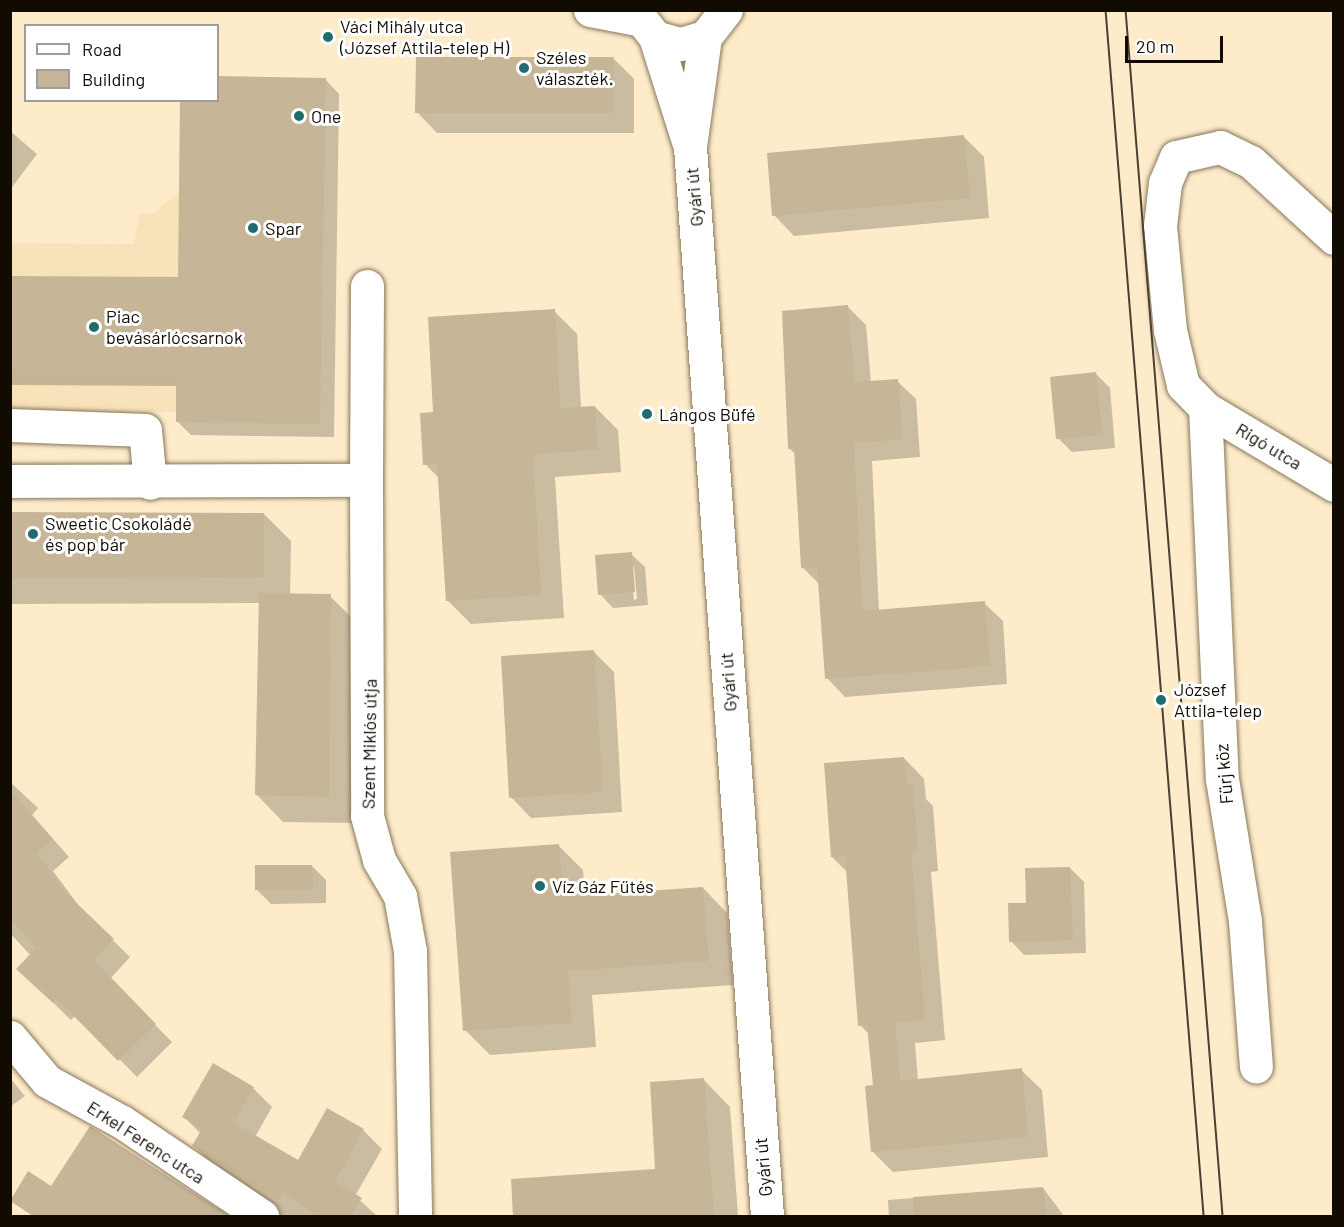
<!DOCTYPE html>
<meta charset="utf-8">
<style>
body{margin:0}
#map{position:relative;width:1344px;height:1227px;overflow:hidden;background:#fdebca;font-family:Barlow,sans-serif}
div>[style]{position:absolute}
.built>*{inset:0;background:#f8e2ba}
.shadow>*{inset:0;background:#0003}
.building>*{inset:0;background:#c6b596}
.roads{filter:drop-shadow(0 0 2px #88775a) drop-shadow(0 0 2px #88775a)}
.minor>*{height:33px;margin:-16.5px;padding:0 16.5px;transform-origin:16.5px;border-radius:16.5px;background:#fff}
.tram>*{height:1.5px;margin:-0.75px;padding:0 0.75px;transform-origin:0.75px;border-radius:0.75px;background:#494031}
.dots>*{width:16px;height:16px;translate:-50% -50%;box-sizing:border-box;border:3px solid #fff;border-radius:50%}
span{translate:-50% -50%;white-space:nowrap;text-align:center;line-height:1.15;-webkit-text-stroke:6px #fff;paint-order:stroke}
.poi-label{font-size:18px;color:#110b02}
.left{translate:0 -50%;text-align:left}
.street-label{font-size:18px;color:#110b02}
.frame{position:absolute;inset:0;border:12px solid #110b02;pointer-events:none}
.legend{position:absolute;left:24px;top:24px;width:195px;height:78px;box-sizing:border-box;background:#fff;border:2px solid #a09d9a;margin:0;padding:8px 10px;list-style:none;font-size:18px;color:#110b02}
.legend li{display:flex;align-items:center;gap:12px;height:30px}
.legend b{width:30px;border:2px solid #a09d9a}
.scale{position:absolute;left:1125px;top:36px;width:98px;height:27px;box-sizing:border-box;border:3px solid #110b02;border-top:0;padding-left:8px;font-size:18px;line-height:21px;white-space:nowrap;color:#110b02;-webkit-text-stroke:4px #fff;paint-order:stroke}
</style>
<div id="map">
<div class="built">
<i style="clip-path:polygon(179px 192px,176px 412px,11px 411px,11px 243px,133px 244px,140px 213px,154px 213px)"></i>
</div>
<div class="shadow">
<i style="clip-path:polygon(613px 58px,634px 79px,634px 133px,437px 133px,417px 112px)"></i>
<i style="clip-path:polygon(218px 78px,325px 79px,339px 94px,334px 437px,191px 435px,177px 421px,178px 386px,10px 385px,10px 278px,179px 279px,218px 100px)"></i>
<i style="clip-path:polygon(10px 131px,37px 154px,10px 190px)"></i>
<i style="clip-path:polygon(963px 136px,984px 157px,989px 218px,794px 236px,774px 215px)"></i>
<i style="clip-path:polygon(847px 306px,866px 325px,871px 383px,897px 381px,916px 399px,920px 457px,872px 461px,879px 611px,984px 603px,1003px 621px,1007px 684px,845px 697px,827px 678px,820px 585px,803px 568px,796px 455px,789px 448px)"></i>
<i style="clip-path:polygon(554px 311px,577px 334px,581px 408px,595px 407px,618px 430px,621px 472px,555px 477px,564px 618px,471px 624px,448px 601px,440px 479px,425px 464px)"></i>
<i style="clip-path:polygon(1096px 374px,1110px 388px,1115px 448px,1072px 452px,1058px 438px)"></i>
<i style="clip-path:polygon(10px 514px,264px 514px,291px 541px,290px 595px,330px 596px,357px 623px,355px 823px,283px 822px,257px 795px,261px 603px,10px 604px)"></i>
<i style="clip-path:polygon(evenodd,631px 554px,645px 567px,648px 605px,613px 608px,600px 594px,631px 554px,631px 566px,634px 566px,637px 599px,634px 600px,631px 566px)"></i>
<i style="clip-path:polygon(594px 652px,614px 672px,622px 812px,531px 818px,511px 797px)"></i>
<i style="clip-path:polygon(904px 758px,924px 779px,926px 799px,933px 806px,938px 871px,931px 872px,945px 1040px,915px 1043px,918px 1081px,1021px 1070px,1042px 1090px,1048px 1157px,893px 1172px,873px 1152px,875px 1087px,870px 1035px,860px 1025px,847px 872px,832px 857px)"></i>
<i style="clip-path:polygon(10px 782px,38px 808px,32px 815px,69px 857px,53px 871px,82px 910px,130px 957px,110px 979px,172px 1042px,137px 1077px,76px 1015px,71px 1020px,36px 986px,31px 956px,10px 933px)"></i>
<i style="clip-path:polygon(558px 845px,583px 870px,585px 897px,703px 888px,727px 913px,733px 985px,592px 995px,596px 1047px,490px 1055px,465px 1030px)"></i>
<i style="clip-path:polygon(312px 866px,326px 880px,326px 903px,271px 904px,257px 890px)"></i>
<i style="clip-path:polygon(1070px 868px,1084px 882px,1086px 953px,1024px 955px,1011px 941px,1028px 904px)"></i>
<i style="clip-path:polygon(213px 1065px,253px 1088px,272px 1107px,255px 1137px,298px 1162px,363px 1130px,382px 1149px,355px 1196px,377px 1216px,280px 1216px,212px 1164px,194px 1146px,201px 1134px,184px 1117px)"></i>
<i style="clip-path:polygon(10px 1078px,25px 1096px,10px 1107px)"></i>
<i style="clip-path:polygon(704px 1080px,730px 1107px,738px 1216px,515px 1216px,512px 1181px,657px 1171px)"></i>
<i style="clip-path:polygon(91px 1128px,230px 1216px,36px 1216px,16px 1192px,51px 1188px)"></i>
<i style="clip-path:polygon(1043px 1188px,1064px 1216px,889px 1216px,888px 1200px)"></i>
</div>
<div class="building">
<i style="clip-path:polygon(416px 57px,614px 57px,614px 113px,415px 113px)"></i>
<i style="clip-path:polygon(218px 76px,326px 78px,320px 424px,176px 422px,176px 373px,10px 372px,10px 276px,178px 277px,180px 100px,218px 100px)"></i>
<i style="clip-path:polygon(964px 135px,970px 198px,772px 216px,767px 153px)"></i>
<i style="clip-path:polygon(848px 305px,855px 382px,898px 379px,903px 439px,854px 443px,862px 611px,985px 601px,990px 666px,825px 679px,817px 567px,801px 568px,794px 448px,788px 449px,782px 311px)"></i>
<i style="clip-path:polygon(555px 309px,560px 408px,595px 406px,598px 450px,533px 454px,541px 595px,446px 601px,437px 464px,423px 465px,420px 413px,433px 412px,428px 317px)"></i>
<i style="clip-path:polygon(1096px 372px,1102px 435px,1056px 439px,1050px 377px)"></i>
<i style="clip-path:polygon(10px 512px,264px 513px,264px 577px,10px 578px)"></i>
<i style="clip-path:polygon(632px 552px,635px 592px,598px 595px,595px 555px)"></i>
<i style="clip-path:polygon(259px 593px,331px 594px,329px 797px,255px 795px)"></i>
<i style="clip-path:polygon(594px 650px,603px 792px,509px 798px,501px 656px)"></i>
<i style="clip-path:polygon(904px 757px,907px 786px,913px 784px,918px 851px,911px 852px,925px 1020px,895px 1022px,900px 1081px,1022px 1068px,1028px 1137px,871px 1152px,865px 1086px,873px 1085px,867px 1025px,858px 1026px,845px 856px,831px 857px,824px 763px)"></i>
<i style="clip-path:polygon(10px 790px,53px 839px,37px 853px,66px 893px,114px 939px,94px 960px,156px 1024px,118px 1061px,57px 999px,53px 1003px,16px 969px,36px 948px,10px 918px)"></i>
<i style="clip-path:polygon(559px 844px,563px 897px,703px 887px,709px 961px,568px 971px,572px 1023px,463px 1031px,450px 852px)"></i>
<i style="clip-path:polygon(255px 865px,312px 865px,313px 890px,255px 890px)"></i>
<i style="clip-path:polygon(1070px 867px,1073px 940px,1009px 942px,1008px 903px,1026px 903px,1025px 868px)"></i>
<i style="clip-path:polygon(213px 1063px,254px 1087px,234px 1123px,298px 1160px,327px 1108px,364px 1129px,335px 1182px,362px 1198px,350px 1216px,320px 1216px,282px 1193px,279px 1200px,192px 1146px,202px 1129px,182px 1117px)"></i>
<i style="clip-path:polygon(704px 1078px,714px 1216px,513px 1216px,511px 1179px,655px 1169px,650px 1082px)"></i>
<i style="clip-path:polygon(90px 1126px,221px 1211px,217px 1216px,33px 1216px,10px 1201px,28px 1171px,51px 1186px)"></i>
<i style="clip-path:polygon(1043px 1187px,1046px 1216px,914px 1216px,913px 1197px)"></i>
</div>
<div class="roads">
<div class="minor">
<i style="left:590px;top:10px;width:48px;rotate:10.8deg"></i>
<i style="left:634px;top:10px;width:34px;rotate:52deg"></i>
<i style="left:655px;top:37px;width:26px;rotate:16deg"></i>
<i style="left:680px;top:44px;width:26px;rotate:-16deg"></i>
<i style="left:705px;top:37px;width:34px;rotate:-52deg"></i>
<i style="left:655px;top:37px;width:109px;rotate:72.4deg"></i>
<i style="left:705px;top:37px;width:111px;rotate:97.8deg"></i>
<i style="left:690px;top:147px;width:1072px;rotate:85.88deg"></i>
<i style="left:1334px;top:238px;width:113px;rotate:-137.5deg"></i>
<i style="left:1251px;top:162px;width:34px;rotate:-154deg"></i>
<i style="left:1220px;top:147px;width:45px;rotate:167.2deg"></i>
<i style="left:1176px;top:157px;width:28px;rotate:113deg"></i>
<i style="left:1165px;top:183px;width:43px;rotate:96.6deg"></i>
<i style="left:1160px;top:226px;width:104px;rotate:84.5deg"></i>
<i style="left:1170px;top:330px;width:57px;rotate:76.7deg"></i>
<i style="left:1183px;top:385px;width:32px;rotate:46deg"></i>
<i style="left:1205px;top:408px;width:150px;rotate:30.8deg"></i>
<i style="left:1205px;top:408px;width:371px;rotate:87.4deg"></i>
<i style="left:1222px;top:779px;width:144px;rotate:80.8deg"></i>
<i style="left:1245px;top:921px;width:146px;rotate:85.7deg"></i>
<i style="left:10px;top:425px;width:135px;rotate:2.1deg"></i>
<i style="left:145px;top:430px;width:53px;rotate:84.6deg"></i>
<i style="left:366px;top:480px;width:194px;rotate:-89.7deg"></i>
<i style="left:10px;top:481px;width:356px;rotate:-0.2deg"></i>
<i style="left:366px;top:480px;width:336px;rotate:89.8deg"></i>
<i style="left:367px;top:816px;width:46px;rotate:74.7deg"></i>
<i style="left:379px;top:860px;width:42px;rotate:59.7deg"></i>
<i style="left:400px;top:896px;width:56px;rotate:79.7deg"></i>
<i style="left:410px;top:951px;width:265px;rotate:88.9deg"></i>
<i style="left:10px;top:1037px;width:57px;rotate:49.9deg"></i>
<i style="left:47px;top:1081px;width:85px;rotate:28.7deg"></i>
<i style="left:122px;top:1122px;width:169px;rotate:33.9deg"></i>
</div>
</div>
<div class="tram">
<i style="left:1106px;top:10px;width:1210px;rotate:85.35deg"></i>
<i style="left:1126px;top:10px;width:1210px;rotate:85.4deg"></i>
</div>
<div class="dots">
<i style="left:328px;top:37px;background:#1f6b6e"></i>
<i style="left:524px;top:68px;background:#1f6b6e"></i>
<i style="left:299px;top:116px;background:#1f6b6e"></i>
<i style="left:253px;top:228px;background:#1f6b6e"></i>
<i style="left:94px;top:327px;background:#1f6b6e"></i>
<i style="left:647px;top:414px;background:#1f6b6e"></i>
<i style="left:33px;top:534px;background:#1f6b6e"></i>
<i style="left:1161px;top:700px;background:#1f6b6e"></i>
<i style="left:540px;top:886px;background:#1f6b6e"></i>
</div>
<div class="poi-label">
<span class="left" style="left:340px;top:37px">Váci Mihály utca<br>(József Attila-telep H)</span>
<span class="left" style="left:536px;top:68px">Széles<br>választék.</span>
<span class="left" style="left:311px;top:116px">One</span>
<span class="left" style="left:265px;top:228px">Spar</span>
<span class="left" style="left:106px;top:327px">Piac<br>bevásárlócsarnok</span>
<span class="left" style="left:659px;top:414px">Lángos Büfé</span>
<span class="left" style="left:45px;top:534px">Sweetic Csokoládé<br>és pop bár</span>
<span class="left" style="left:1174px;top:700px">József<br>Attila-telep</span>
<span class="left" style="left:552px;top:886px">Víz Gáz Fűtés</span>
</div>
<div class="street-label">
<span style="left:694px;top:197px;rotate:-95deg">Gyári út</span>
<span style="left:1269px;top:446px;rotate:31deg">Rigó utca</span>
<span style="left:728px;top:682px;rotate:-94deg">Gyári út</span>
<span style="left:369px;top:744px;rotate:-89deg">Szent Miklós útja</span>
<span style="left:1224px;top:774px;rotate:-95deg">Fürj köz</span>
<span style="left:146px;top:1142px;rotate:33deg">Erkel Ferenc utca</span>
<span style="left:763px;top:1167px;rotate:-95deg">Gyári út</span>
</div>
<div class="frame"></div>
<ul class="legend">
<li><b style="height:8px;background:#fff"></b>Road</li>
<li><b style="height:16px;background:#c6b596"></b>Building</li>
</ul>
<div class="scale">20 m</div>
</div>
